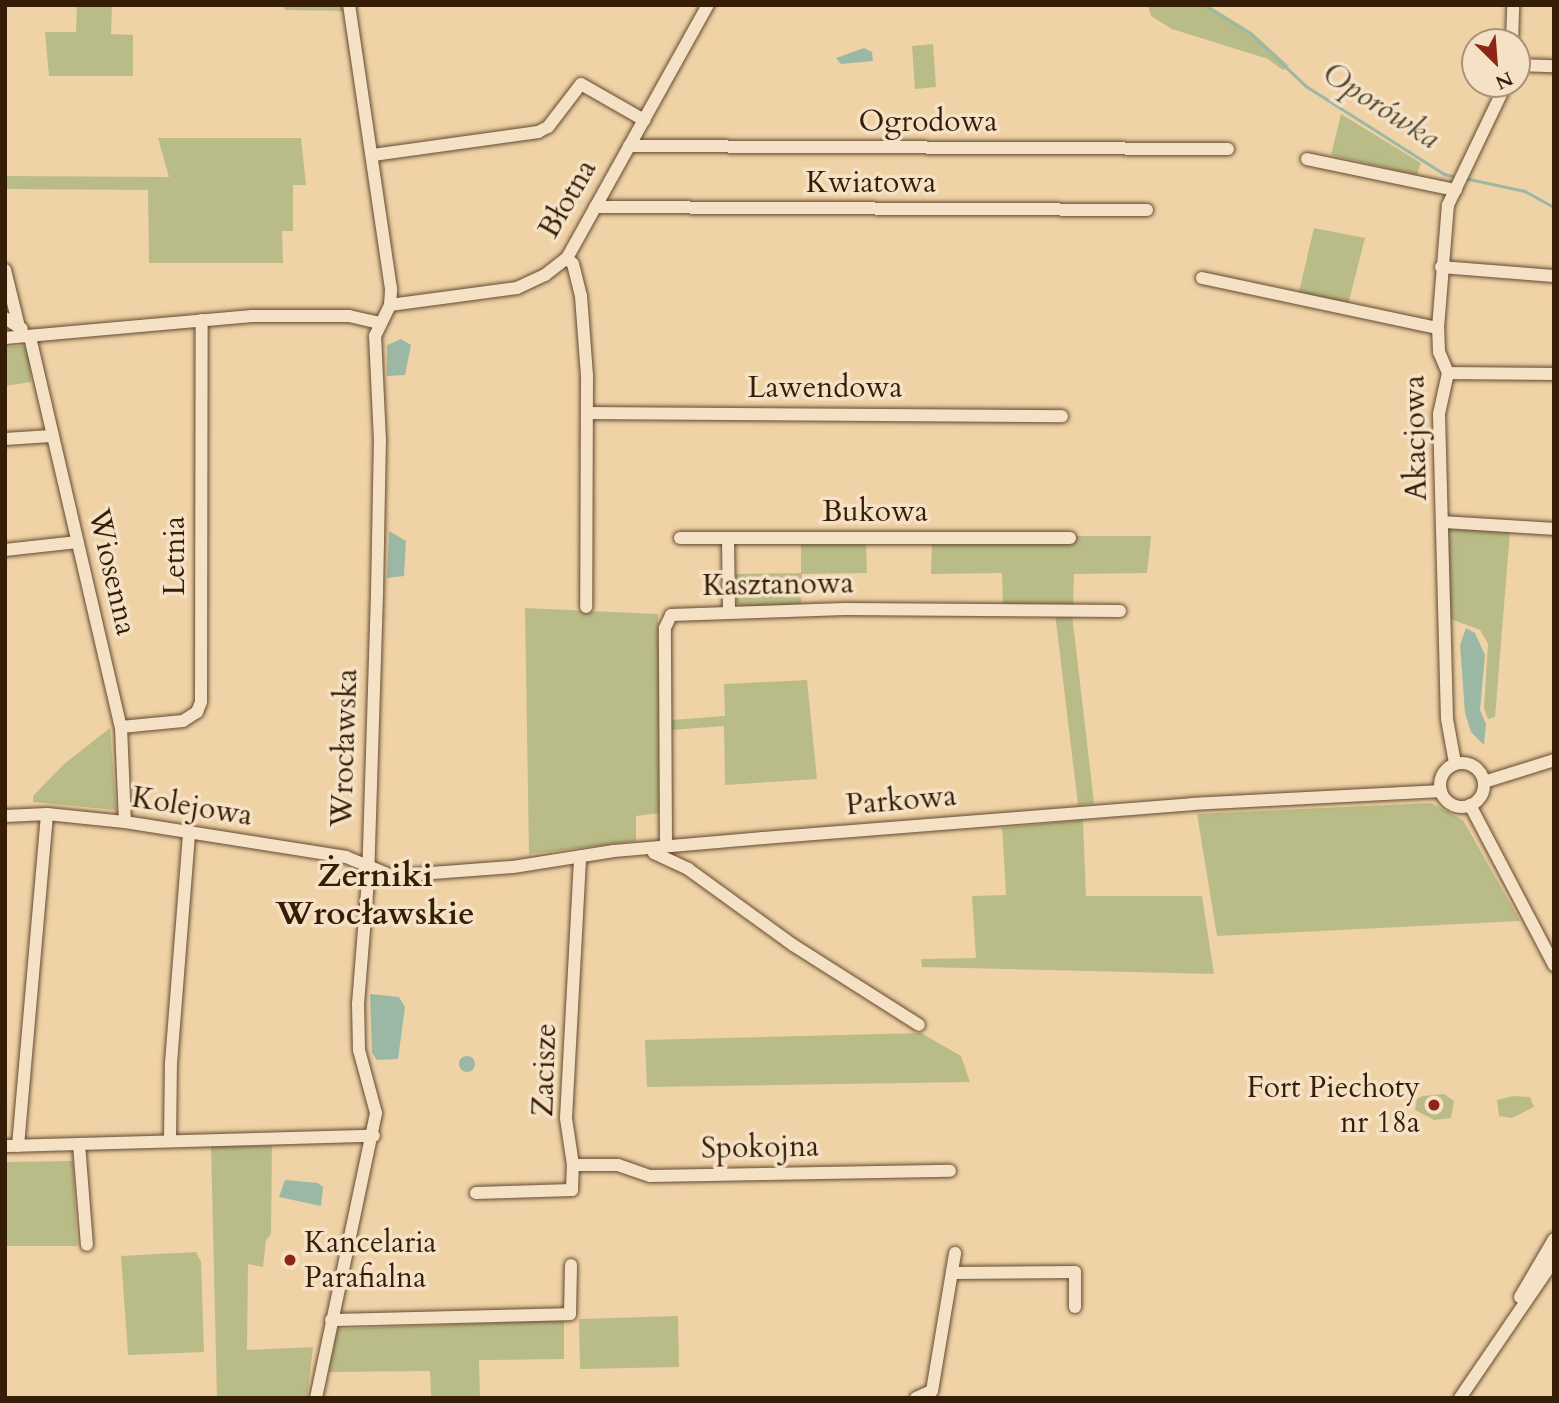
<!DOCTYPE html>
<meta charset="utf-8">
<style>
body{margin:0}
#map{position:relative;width:1559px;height:1403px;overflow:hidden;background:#f0d2a7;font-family:Cardo,serif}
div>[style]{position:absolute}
.green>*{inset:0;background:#babc87}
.water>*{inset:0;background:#9bb8a5}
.round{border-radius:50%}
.stream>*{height:2.5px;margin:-1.25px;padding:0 1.25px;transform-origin:1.25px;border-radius:1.25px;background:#9bb8a5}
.roads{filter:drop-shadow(0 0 2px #644a2f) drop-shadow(0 0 2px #644a2f)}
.minor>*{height:12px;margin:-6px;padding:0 6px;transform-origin:6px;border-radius:6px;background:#f5e2c6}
.minor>.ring{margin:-6px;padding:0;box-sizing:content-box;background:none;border:12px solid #f5e2c6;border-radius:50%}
.dots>*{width:19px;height:19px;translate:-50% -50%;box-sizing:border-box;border:4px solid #f5e2c6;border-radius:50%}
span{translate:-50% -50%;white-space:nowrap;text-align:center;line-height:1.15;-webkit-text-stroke:7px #f5e2c6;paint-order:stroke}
.street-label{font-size:30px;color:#351d07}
.poi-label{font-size:30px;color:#351d07}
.right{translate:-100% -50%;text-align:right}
.left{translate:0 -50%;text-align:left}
.water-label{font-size:32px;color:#544c36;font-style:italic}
.quarter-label{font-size:33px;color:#351d07;font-weight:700}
.frame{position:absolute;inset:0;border:7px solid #351d07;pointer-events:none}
.north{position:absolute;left:1461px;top:28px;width:70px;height:70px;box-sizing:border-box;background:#f5e2c6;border:2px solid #a8937a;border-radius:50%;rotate:155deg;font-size:19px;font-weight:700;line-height:28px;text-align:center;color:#351d07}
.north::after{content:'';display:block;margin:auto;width:24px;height:32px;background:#8f2418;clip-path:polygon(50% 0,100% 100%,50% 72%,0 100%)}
</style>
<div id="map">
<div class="green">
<i style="clip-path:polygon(77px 5px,112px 5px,111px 34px,133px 35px,133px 76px,49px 76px,45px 32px,76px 32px)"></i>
<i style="clip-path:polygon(284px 5px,345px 5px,346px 11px,285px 10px)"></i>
<i style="clip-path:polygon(1148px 5px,1208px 5px,1253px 33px,1289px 66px,1283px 70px,1268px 59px,1172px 29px,1151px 16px)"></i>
<i style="clip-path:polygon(933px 44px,936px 87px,915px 89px,912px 46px)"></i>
<i style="clip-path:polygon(1341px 114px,1421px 163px,1417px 175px,1331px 155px)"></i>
<i style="clip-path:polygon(158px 138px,301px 138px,306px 185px,293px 185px,293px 231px,282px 231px,283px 263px,149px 263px,148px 190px,5px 189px,5px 176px,169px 177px)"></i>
<i style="clip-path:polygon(1314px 228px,1365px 238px,1348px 305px,1298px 296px)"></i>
<i style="clip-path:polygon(20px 346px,29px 348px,31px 382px,5px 386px,5px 347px)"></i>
<i style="clip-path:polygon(1448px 529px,1510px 532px,1495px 717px,1488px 719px,1484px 708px,1488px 644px,1480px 630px,1451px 619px)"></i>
<i style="clip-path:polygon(1074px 536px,1151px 536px,1147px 573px,1074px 574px,1073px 607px,1003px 607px,1002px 573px,931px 574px,932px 541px)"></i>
<i style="clip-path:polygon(801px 541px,866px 542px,867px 573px,802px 574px,801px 606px,742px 607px,736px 601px,736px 574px,801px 573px)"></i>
<i style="clip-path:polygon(525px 608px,658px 614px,661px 813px,636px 816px,636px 841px,529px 854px)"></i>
<i style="clip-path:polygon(1055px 613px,1072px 614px,1094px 803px,1078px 805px)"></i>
<i style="clip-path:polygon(807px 680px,817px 779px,725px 785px,724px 726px,671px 730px,672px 720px,725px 716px,724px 684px)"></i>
<i style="clip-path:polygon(110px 728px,116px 810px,33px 802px,33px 796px,64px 764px)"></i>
<i style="clip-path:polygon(1431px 803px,1463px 820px,1520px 921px,1217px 936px,1197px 814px)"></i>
<i style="clip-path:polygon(1083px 820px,1086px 896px,1202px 896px,1214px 974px,922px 967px,921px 959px,976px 958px,972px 896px,1006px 895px,1002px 828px)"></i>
<i style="clip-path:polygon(921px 1033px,961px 1056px,970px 1082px,647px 1087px,645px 1040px)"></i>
<i style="clip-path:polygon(1444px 1094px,1454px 1101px,1451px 1118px,1434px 1120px,1415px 1110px,1417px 1099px,1423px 1096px)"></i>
<i style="clip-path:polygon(1513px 1096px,1530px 1097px,1534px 1107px,1512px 1118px,1499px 1116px,1497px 1100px)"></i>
<i style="clip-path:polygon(211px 1146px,272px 1146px,271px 1234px,266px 1240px,263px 1267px,248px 1264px,247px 1350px,313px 1347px,307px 1398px,217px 1398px)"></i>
<i style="clip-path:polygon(73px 1161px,77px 1246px,5px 1246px,5px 1162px)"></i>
<i style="clip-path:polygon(196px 1252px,201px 1262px,204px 1352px,128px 1355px,121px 1256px)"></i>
<i style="clip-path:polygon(678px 1316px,679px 1367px,580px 1369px,579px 1319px)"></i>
<i style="clip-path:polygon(564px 1320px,564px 1359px,479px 1360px,480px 1398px,431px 1398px,430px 1371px,329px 1372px,337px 1329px)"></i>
</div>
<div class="water">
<i style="clip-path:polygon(864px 48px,872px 52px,873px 61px,841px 64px,836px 58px)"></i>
<i style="clip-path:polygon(401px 339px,411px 345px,405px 375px,387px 376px,387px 345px)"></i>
<i style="clip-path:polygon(389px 531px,406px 541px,404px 576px,387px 578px)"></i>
<i style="clip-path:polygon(1466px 628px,1475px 633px,1485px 655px,1480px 710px,1486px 724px,1484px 745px,1471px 732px,1465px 713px,1460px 645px)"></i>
<i style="clip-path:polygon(370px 994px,399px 997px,405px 1007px,398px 1059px,377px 1060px,372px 1053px)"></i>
<i class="round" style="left:459px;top:1056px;width:16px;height:16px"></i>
<i style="clip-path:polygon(285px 1180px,318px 1183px,323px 1187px,321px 1206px,279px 1197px)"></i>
</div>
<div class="stream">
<i style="left:1204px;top:5px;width:54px;rotate:31.3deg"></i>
<i style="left:1250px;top:33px;width:77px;rotate:43.4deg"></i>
<i style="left:1306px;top:86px;width:164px;rotate:32.5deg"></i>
<i style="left:1444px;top:174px;width:13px;rotate:13deg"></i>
<i style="left:1464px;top:178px;width:62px;rotate:12deg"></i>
<i style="left:1525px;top:191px;width:33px;rotate:29deg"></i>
</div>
<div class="roads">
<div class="minor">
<i style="left:1512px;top:42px;width:37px;rotate:-88deg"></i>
<i style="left:1517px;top:65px;width:37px;rotate:2deg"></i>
<i style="left:629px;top:146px;width:599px;rotate:0.29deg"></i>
<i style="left:373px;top:155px;width:167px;rotate:-7.9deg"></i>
<i style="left:538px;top:132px;width:11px;rotate:-27deg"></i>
<i style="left:548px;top:127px;width:54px;rotate:-52.5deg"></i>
<i style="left:581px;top:84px;width:73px;rotate:29.7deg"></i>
<i style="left:1307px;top:159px;width:152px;rotate:11.8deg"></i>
<i style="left:595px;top:207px;width:552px;rotate:0.31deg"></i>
<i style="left:567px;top:258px;width:8px;rotate:45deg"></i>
<i style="left:573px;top:264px;width:33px;rotate:76deg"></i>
<i style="left:581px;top:296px;width:80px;rotate:85.7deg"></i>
<i style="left:587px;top:376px;width:231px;rotate:90.2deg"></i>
<i style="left:1441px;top:267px;width:113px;rotate:4.6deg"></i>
<i style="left:5px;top:270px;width:59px;rotate:76.2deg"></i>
<i style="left:1202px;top:278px;width:241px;rotate:12deg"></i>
<i style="left:390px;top:305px;width:128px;rotate:-7.6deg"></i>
<i style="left:517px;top:288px;width:31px;rotate:-25deg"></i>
<i style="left:545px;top:275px;width:28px;rotate:-38deg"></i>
<i style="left:567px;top:258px;width:290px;rotate:-60.9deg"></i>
<i style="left:5px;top:318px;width:20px;rotate:33deg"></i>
<i style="left:30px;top:337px;width:400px;rotate:76.9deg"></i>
<i style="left:121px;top:727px;width:95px;rotate:87.6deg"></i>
<i style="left:5px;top:338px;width:248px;rotate:-5.1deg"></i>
<i style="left:252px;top:316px;width:97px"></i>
<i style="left:349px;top:316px;width:32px;rotate:13deg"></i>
<i style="left:1448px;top:373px;width:42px;rotate:102.4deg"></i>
<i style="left:1439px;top:414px;width:305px;rotate:88.5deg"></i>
<i style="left:1447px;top:719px;width:45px;rotate:79.7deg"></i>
<i style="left:1448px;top:373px;width:23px;rotate:-113deg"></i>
<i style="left:1439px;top:352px;width:24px;rotate:-92deg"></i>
<i style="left:1438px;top:328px;width:123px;rotate:-85.4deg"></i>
<i style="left:1448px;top:205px;width:134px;rotate:-64.4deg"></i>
<i style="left:1448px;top:373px;width:106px;rotate:0.5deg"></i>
<i style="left:588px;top:413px;width:474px;rotate:0.4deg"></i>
<i style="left:5px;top:439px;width:46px;rotate:-3.7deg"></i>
<i style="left:1443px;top:522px;width:111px;rotate:3.6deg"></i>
<i style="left:680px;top:538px;width:390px"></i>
<i style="left:728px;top:538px;width:74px;rotate:89.2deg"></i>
<i style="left:5px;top:550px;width:73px;rotate:-6.3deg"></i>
<i style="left:121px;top:727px;width:62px;rotate:-5.5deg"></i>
<i style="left:183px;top:721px;width:17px;rotate:-33deg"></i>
<i style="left:197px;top:712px;width:11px;rotate:-68deg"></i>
<i style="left:201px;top:702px;width:382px;rotate:-89.9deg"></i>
<i class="ring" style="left:1440px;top:763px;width:32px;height:32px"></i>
<i style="left:1484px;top:782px;width:73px;rotate:-17.4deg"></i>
<i style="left:1470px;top:805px;width:181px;rotate:62.3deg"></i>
<i style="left:5px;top:816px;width:42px;rotate:-2.7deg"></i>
<i style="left:47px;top:814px;width:78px;rotate:5.9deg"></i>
<i style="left:125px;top:822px;width:224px;rotate:9deg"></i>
<i style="left:346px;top:857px;width:50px;rotate:22.4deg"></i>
<i style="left:392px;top:876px;width:121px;rotate:-4.3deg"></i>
<i style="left:513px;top:867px;width:102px;rotate:-9deg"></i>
<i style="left:614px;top:851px;width:150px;rotate:-5deg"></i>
<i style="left:763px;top:838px;width:430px;rotate:-4.5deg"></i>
<i style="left:1192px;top:804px;width:249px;rotate:-3deg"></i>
<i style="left:666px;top:846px;width:218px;rotate:-90.3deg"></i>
<i style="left:665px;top:628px;width:14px;rotate:-65deg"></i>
<i style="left:671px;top:615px;width:174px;rotate:-2deg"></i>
<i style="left:845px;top:609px;width:275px;rotate:0.4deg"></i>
<i style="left:652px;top:848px;width:5px;rotate:68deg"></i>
<i style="left:654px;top:853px;width:38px;rotate:25deg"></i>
<i style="left:688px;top:869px;width:130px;rotate:35.9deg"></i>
<i style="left:793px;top:945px;width:149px;rotate:32.4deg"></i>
<i style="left:170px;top:1141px;width:78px;rotate:-89.3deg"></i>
<i style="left:171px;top:1063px;width:231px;rotate:-85.5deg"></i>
<i style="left:79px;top:1144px;width:101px;rotate:85.5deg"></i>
<i style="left:5px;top:1146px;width:369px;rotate:-1.6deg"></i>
<i style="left:18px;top:1146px;width:333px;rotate:-85deg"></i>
<i style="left:573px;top:1165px;width:45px"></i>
<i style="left:618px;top:1165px;width:34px;rotate:19deg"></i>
<i style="left:650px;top:1176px;width:300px;rotate:-1deg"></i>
<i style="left:476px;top:1193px;width:96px;rotate:-1.8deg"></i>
<i style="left:572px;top:1190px;width:25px;rotate:-88deg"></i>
<i style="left:573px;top:1165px;width:48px;rotate:-98.5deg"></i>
<i style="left:566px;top:1118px;width:262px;rotate:-86.9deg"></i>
<i style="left:952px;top:1273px;width:123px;rotate:-0.5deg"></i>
<i style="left:1075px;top:1272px;width:35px;rotate:90deg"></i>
<i style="left:1520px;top:1297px;width:67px;rotate:-59.6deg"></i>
<i style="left:331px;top:1320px;width:239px;rotate:-1.4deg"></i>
<i style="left:570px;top:1314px;width:49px;rotate:-88.8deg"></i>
<i style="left:316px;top:1398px;width:291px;rotate:-78.1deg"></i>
<i style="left:376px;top:1113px;width:65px;rotate:-105.1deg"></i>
<i style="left:359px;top:1050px;width:46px;rotate:-91.2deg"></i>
<i style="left:358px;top:1004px;width:124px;rotate:-85.4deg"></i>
<i style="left:368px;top:880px;width:287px;rotate:-88.2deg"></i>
<i style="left:377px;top:593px;width:152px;rotate:-88.9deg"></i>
<i style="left:380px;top:441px;width:105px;rotate:-92.7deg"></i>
<i style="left:375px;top:336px;width:34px;rotate:-64deg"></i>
<i style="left:390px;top:305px;width:16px;rotate:-86deg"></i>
<i style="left:391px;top:289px;width:287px;rotate:-98.4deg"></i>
<i style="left:916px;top:1398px;width:17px;rotate:-24deg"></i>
<i style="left:932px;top:1391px;width:140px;rotate:-80.5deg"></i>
<i style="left:1460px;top:1398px;width:167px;rotate:-55.7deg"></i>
</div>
</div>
<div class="dots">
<i style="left:1434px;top:1105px;background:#8f2418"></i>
<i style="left:290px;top:1260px;background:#8f2418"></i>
</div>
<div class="street-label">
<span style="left:928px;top:122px">Ogrodowa</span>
<span style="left:871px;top:183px">Kwiatowa</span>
<span style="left:568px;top:199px;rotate:-60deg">Błotna</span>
<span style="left:825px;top:388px">Lawendowa</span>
<span style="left:1416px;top:438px;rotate:-91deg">Akacjowa</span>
<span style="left:875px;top:512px">Bukowa</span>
<span style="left:175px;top:556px;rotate:-90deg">Letnia</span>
<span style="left:112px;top:572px;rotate:77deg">Wiosenna</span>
<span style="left:778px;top:585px;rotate:-1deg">Kasztanowa</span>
<span style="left:345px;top:748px;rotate:-88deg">Wrocławska</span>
<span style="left:901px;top:801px;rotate:-5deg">Parkowa</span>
<span style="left:192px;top:807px;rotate:9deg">Kolejowa</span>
<span style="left:545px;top:1070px;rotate:-88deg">Zacisze</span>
<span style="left:760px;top:1148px;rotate:-1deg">Spokojna</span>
</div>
<div class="poi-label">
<span class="right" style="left:1420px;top:1105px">Fort Piechoty<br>nr 18a</span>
<span class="left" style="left:304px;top:1260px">Kancelaria<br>Parafialna</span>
</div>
<div class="water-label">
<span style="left:1381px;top:106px;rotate:33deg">Oporówka</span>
</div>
<div class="quarter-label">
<span style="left:375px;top:895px">Żerniki<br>Wrocławskie</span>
</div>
<div class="frame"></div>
<div class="north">N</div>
</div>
